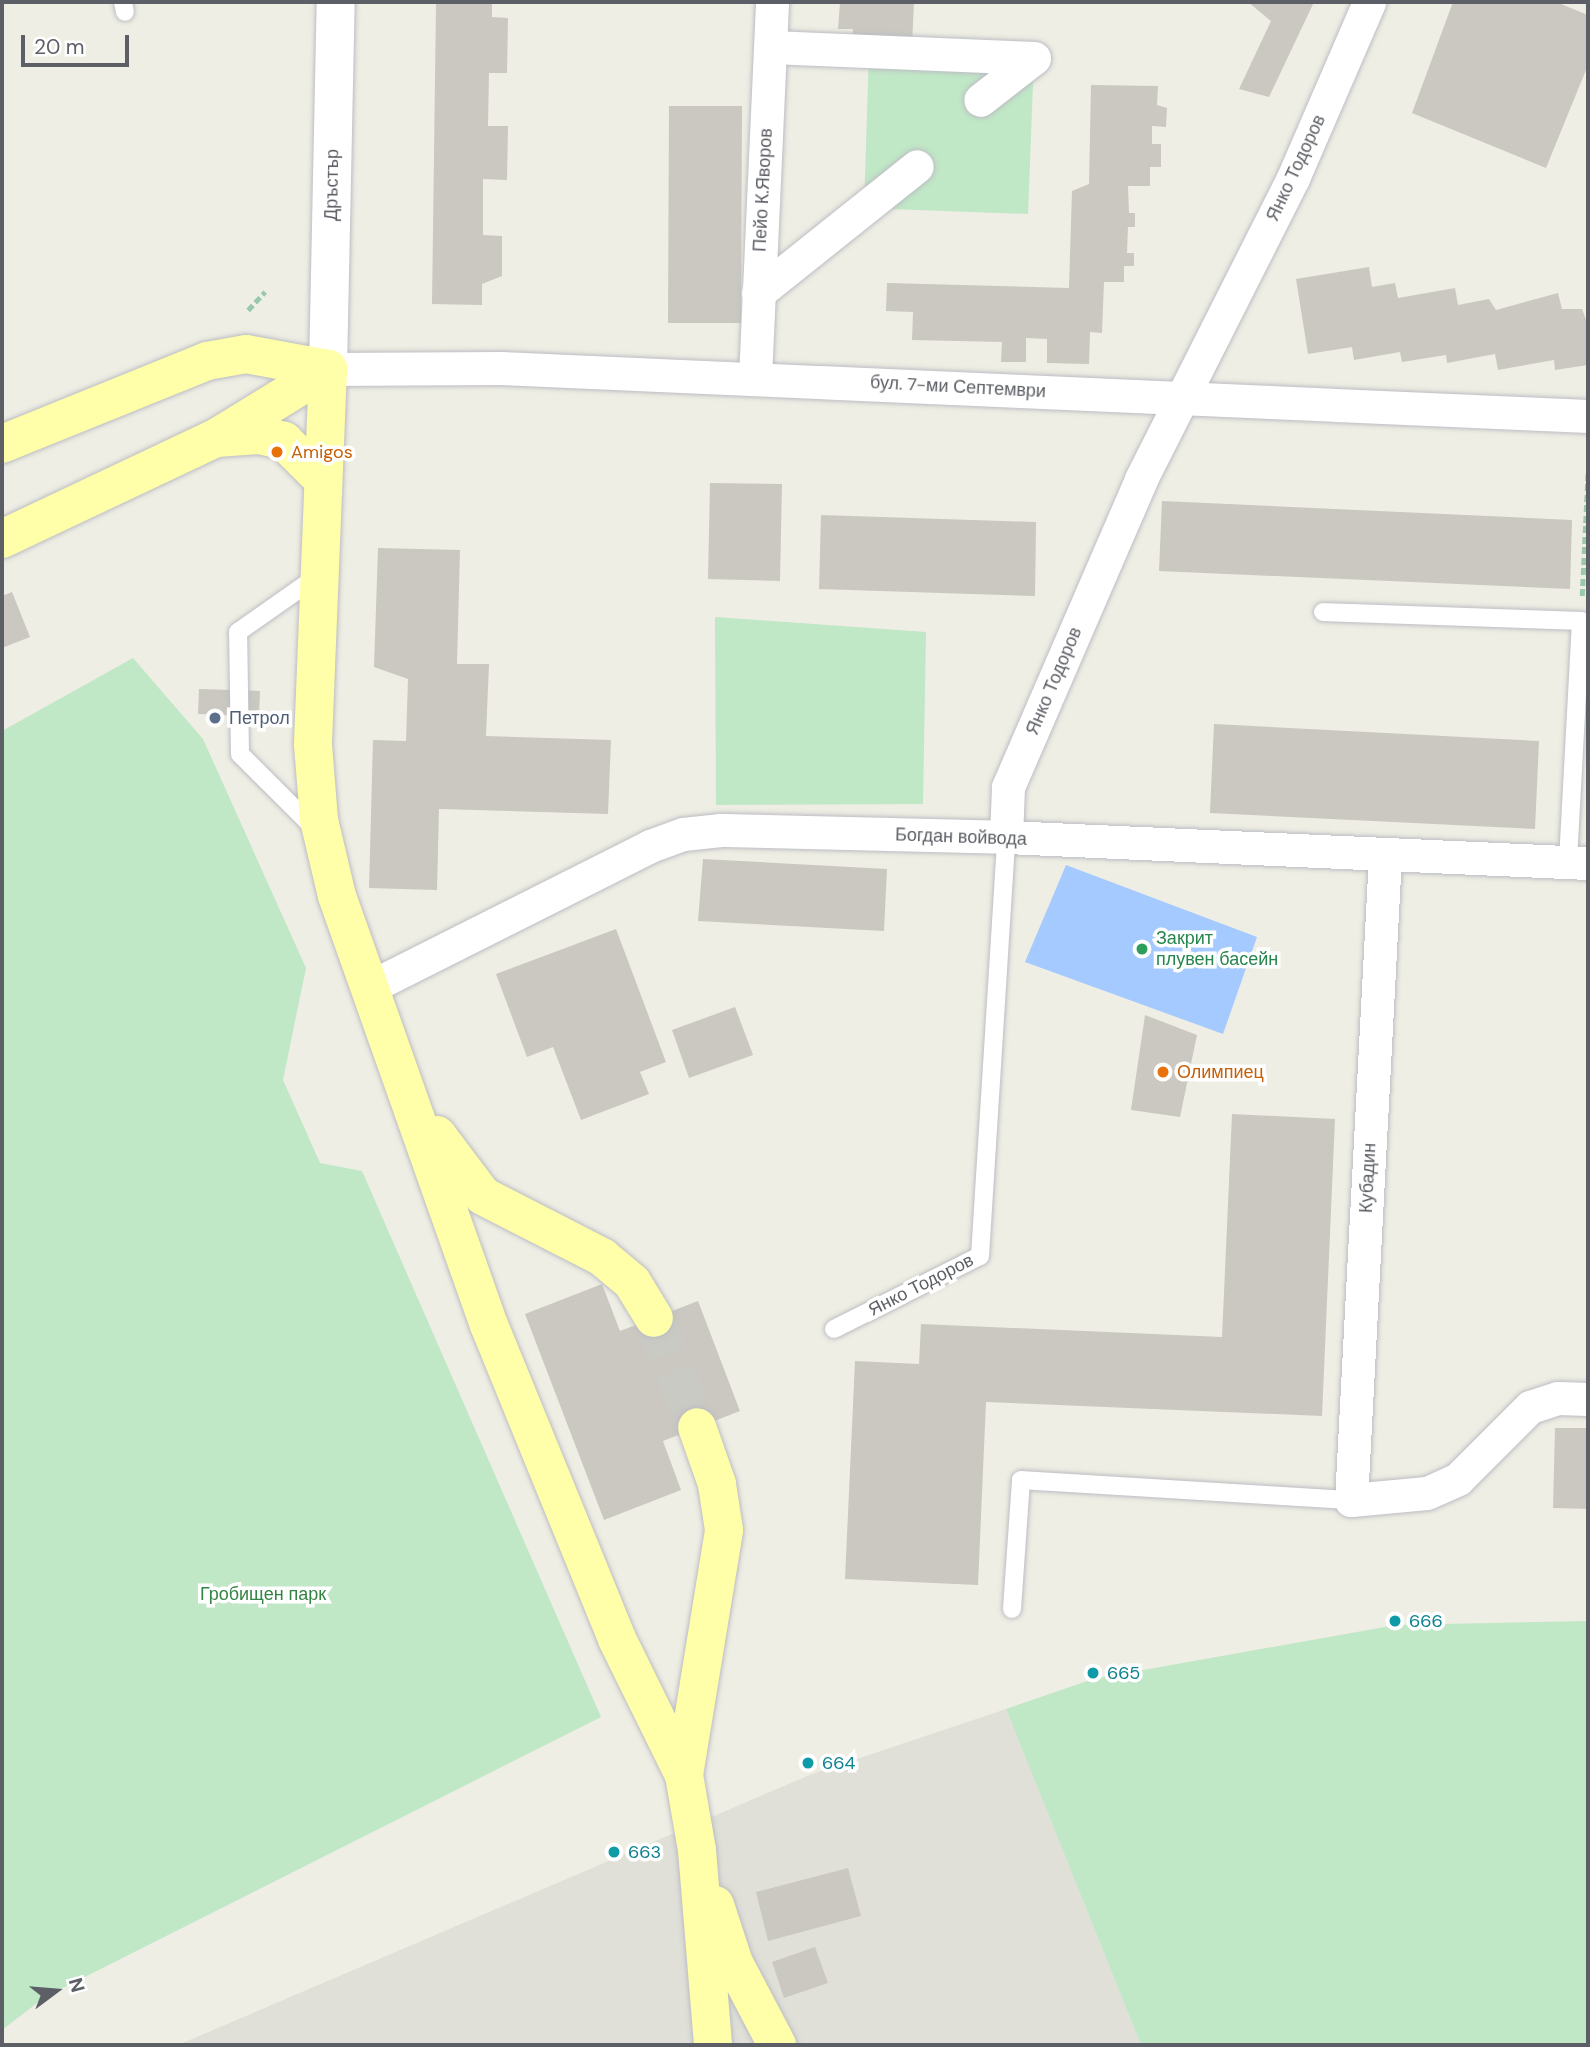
<!DOCTYPE html>
<meta charset="utf-8">
<style>
body{margin:0}
#map{position:relative;width:1590px;height:2047px;overflow:hidden;background:#efeee4;font-family:"DM Sans",sans-serif}
div>[style]{position:absolute}
.industrial>*{inset:0;background:#e0e0d9}
.green>*{inset:0;background:#c0e7c6}
.water>*{inset:0;background:#a4caff}
.building>*{inset:0;background:#cac8c1}
.primary-tunnel>*{height:38px;margin-top:-19px;transform-origin:0;background:repeating-linear-gradient(90deg,#cacac4 0 38px,transparent 0 57px)}
.path>*{height:4.5px;margin-top:-2.25px;transform-origin:0;background:repeating-linear-gradient(90deg,#99c8ad 0 7px,transparent 0 10.5px)}
.roads{filter:drop-shadow(0 0 2px #bcbdc3) drop-shadow(0 0 2px #bcbdc3)}
.lane>*{height:18px;margin:-9px;padding:0 9px;transform-origin:9px;border-radius:9px;background:#fff}
.street>*{height:33px;margin:-16.5px;padding:0 16.5px;transform-origin:16.5px;border-radius:16.5px;background:#fff}
.secondary>*{height:38px;margin:-19px;padding:0 19px;transform-origin:19px;border-radius:19px;background:#fff}
.primary>*{height:38px;margin:-19px;padding:0 19px;transform-origin:19px;border-radius:19px;background:#fffea9}
.dots>*{width:19px;height:19px;translate:-50% -50%;box-sizing:border-box;border:4px solid #fff;border-radius:50%}
span{translate:-50% -50%;white-space:nowrap;text-align:center;line-height:1.15;-webkit-text-stroke:7px #fff;paint-order:stroke}
.street-label{font-size:18px;color:#5c5f65}
.food-label{font-size:18px;color:#c56008}
.left{translate:0 -50%;text-align:left}
.service-label{font-size:18px;color:#4e5e75}
.leisure-label{font-size:18px;color:#27864d}
.park-label{font-size:18px;color:#338543}
.culture-label{font-size:18px;color:#0d838f}
.frame{position:absolute;inset:0;border:4px solid #5c5f65;pointer-events:none}
.north{position:absolute;left:21px;top:1956px;width:70px;height:70px;-webkit-text-stroke:5px #fff;paint-order:stroke;rotate:74deg;font-size:19px;font-weight:700;line-height:28px;text-align:center;color:#5c5f65}
.north::after{content:'';display:block;margin:auto;width:24px;height:32px;background:#5c5f65;clip-path:polygon(50% 0,100% 100%,50% 72%,0 100%)}
.scale{position:absolute;left:21px;top:35px;width:108px;height:32px;box-sizing:border-box;border:4px solid #5c5f65;border-top:0;padding-left:9px;font-size:21px;line-height:24px;white-space:nowrap;color:#5c5f65;-webkit-text-stroke:5px #fff;paint-order:stroke}
</style>
<div id="map">
<div class="industrial">
<i style="clip-path:polygon(1006px 1709px,1141px 2045px,178px 2045px,812px 1774px)"></i>
</div>
<div class="green">
<i style="clip-path:polygon(869px 52px,1034px 58px,1028px 214px,864px 208px)"></i>
<i style="clip-path:polygon(715px 617px,926px 632px,923px 804px,716px 805px)"></i>
<i style="clip-path:polygon(133px 658px,203px 739px,306px 968px,283px 1080px,320px 1163px,362px 1171px,601px 1717px,45px 1997px,2px 2030px,2px 731px)"></i>
<i style="clip-path:polygon(1588px 1621px,1588px 2045px,1141px 2045px,1006px 1709px,1093px 1679px,1396px 1625px)"></i>
</div>
<div class="water">
<i style="clip-path:polygon(1066px 865px,1257px 937px,1223px 1034px,1025px 962px)"></i>
</div>
<div class="building">
<i style="clip-path:polygon(436px 2px,492px 2px,492px 17px,508px 18px,507px 73px,489px 73px,488px 126px,508px 126px,507px 180px,483px 179px,483px 235px,502px 236px,502px 276px,482px 284px,482px 305px,432px 304px)"></i>
<i style="clip-path:polygon(840px 2px,914px 2px,912px 45px,852px 41px,853px 29px,838px 29px)"></i>
<i style="clip-path:polygon(1248px 2px,1314px 2px,1269px 97px,1239px 89px,1271px 21px)"></i>
<i style="clip-path:polygon(1453px 2px,1556px 2px,1588px 15px,1588px 65px,1546px 168px,1412px 113px)"></i>
<i style="clip-path:polygon(1091px 85px,1158px 86px,1157px 105px,1167px 108px,1166px 127px,1152px 126px,1152px 144px,1161px 144px,1161px 167px,1150px 167px,1150px 186px,1128px 186px,1129px 213px,1135px 213px,1135px 227px,1128px 227px,1127px 253px,1134px 253px,1134px 266px,1124px 266px,1124px 282px,1104px 282px,1102px 333px,1090px 332px,1089px 364px,1047px 363px,1047px 339px,1026px 338px,1026px 362px,1001px 362px,1002px 342px,912px 340px,913px 312px,886px 311px,887px 283px,1069px 288px,1072px 191px,1089px 184px)"></i>
<i style="clip-path:polygon(669px 106px,742px 106px,741px 323px,668px 323px)"></i>
<i style="clip-path:polygon(1369px 267px,1372px 287px,1395px 283px,1398px 298px,1455px 288px,1458px 305px,1489px 299px,1496px 310px,1558px 293px,1562px 309px,1582px 309px,1588px 325px,1588px 365px,1555px 370px,1554px 360px,1498px 370px,1495px 354px,1447px 363px,1446px 355px,1402px 362px,1400px 352px,1354px 360px,1352px 347px,1308px 354px,1296px 279px)"></i>
<i style="clip-path:polygon(710px 483px,782px 484px,780px 581px,708px 579px)"></i>
<i style="clip-path:polygon(1162px 501px,1572px 520px,1570px 589px,1159px 571px)"></i>
<i style="clip-path:polygon(821px 515px,1036px 522px,1035px 596px,819px 589px)"></i>
<i style="clip-path:polygon(378px 548px,460px 550px,457px 664px,489px 664px,486px 736px,611px 740px,608px 814px,439px 809px,437px 890px,369px 888px,373px 740px,406px 741px,408px 679px,374px 667px)"></i>
<i style="clip-path:polygon(12px 592px,30px 637px,2px 648px,2px 596px)"></i>
<i style="clip-path:polygon(199px 689px,260px 691px,259px 716px,198px 714px)"></i>
<i style="clip-path:polygon(1214px 724px,1539px 741px,1535px 829px,1210px 813px)"></i>
<i style="clip-path:polygon(703px 859px,887px 869px,884px 931px,698px 921px)"></i>
<i style="clip-path:polygon(616px 929px,666px 1062px,640px 1072px,649px 1094px,581px 1120px,553px 1047px,527px 1057px,496px 974px)"></i>
<i style="clip-path:polygon(735px 1007px,753px 1055px,689px 1078px,672px 1030px)"></i>
<i style="clip-path:polygon(1145px 1015px,1197px 1035px,1180px 1117px,1131px 1110px)"></i>
<i style="clip-path:polygon(1232px 1114px,1335px 1119px,1322px 1416px,986px 1402px,978px 1585px,845px 1579px,855px 1361px,919px 1364px,921px 1324px,1222px 1337px)"></i>
<i style="clip-path:polygon(602px 1284px,620px 1331px,698px 1301px,740px 1411px,663px 1441px,681px 1490px,604px 1520px,525px 1314px)"></i>
<i style="clip-path:polygon(1555px 1428px,1588px 1428px,1588px 1509px,1553px 1508px)"></i>
<i style="clip-path:polygon(848px 1868px,861px 1916px,768px 1941px,756px 1892px)"></i>
<i style="clip-path:polygon(815px 1947px,828px 1983px,784px 1998px,772px 1962px)"></i>
</div>
<div class="primary-tunnel">
<i style="left:654px;top:1318px;width:117px;rotate:68.5deg"></i>
</div>
<div class="path">
<i style="left:248px;top:310px;width:25px;rotate:-47deg"></i>
<i style="left:1582px;top:596px;width:125px;rotate:-87.3deg"></i>
</div>
<div class="roads">
<div class="lane">
<i style="left:123px;top:2px;width:10px;rotate:79deg"></i>
<i style="left:1323px;top:612px;width:258px;rotate:2deg"></i>
<i style="left:1581px;top:621px;width:241px;rotate:93.1deg"></i>
<i style="left:316px;top:830px;width:107px;rotate:-135deg"></i>
<i style="left:240px;top:754px;width:122px;rotate:-90.9deg"></i>
<i style="left:238px;top:632px;width:99px;rotate:-35.1deg"></i>
<i style="left:834px;top:1329px;width:163px;rotate:-26.6deg"></i>
<i style="left:980px;top:1256px;width:420px;rotate:-86.4deg"></i>
<i style="left:1012px;top:1609px;width:129px;rotate:-86deg"></i>
<i style="left:1021px;top:1480px;width:331px;rotate:3.5deg"></i>
</div>
<div class="street">
<i style="left:771px;top:47px;width:263px;rotate:2.4deg"></i>
<i style="left:1034px;top:58px;width:68px;rotate:142.1deg"></i>
<i style="left:758px;top:293px;width:203px;rotate:-38.6deg"></i>
<i style="left:328px;top:369px;width:173px;rotate:-0.3deg"></i>
<i style="left:501px;top:368px;width:1088px;rotate:2.53deg"></i>
<i style="left:755px;top:378px;width:376px;rotate:-87.4deg"></i>
<i style="left:1006px;top:837px;width:50px;rotate:-87.7deg"></i>
<i style="left:1008px;top:787px;width:335px;rotate:-66.6deg"></i>
<i style="left:1141px;top:479px;width:337px;rotate:-63.2deg"></i>
<i style="left:1293px;top:178px;width:192px;rotate:-66.6deg"></i>
<i style="left:1385px;top:856px;width:645px;rotate:93.02deg"></i>
<i style="left:1351px;top:1500px;width:76px;rotate:-5.3deg"></i>
<i style="left:1427px;top:1493px;width:34px;rotate:-24deg"></i>
<i style="left:1458px;top:1479px;width:102px;rotate:-45deg"></i>
<i style="left:1530px;top:1407px;width:29px;rotate:-18deg"></i>
<i style="left:1558px;top:1398px;width:30px;rotate:2deg"></i>
<i style="left:368px;top:988px;width:316px;rotate:-26.7deg"></i>
<i style="left:650px;top:846px;width:35px;rotate:-20deg"></i>
<i style="left:683px;top:834px;width:38px;rotate:-6deg"></i>
<i style="left:721px;top:830px;width:285px;rotate:1.4deg"></i>
<i style="left:1006px;top:837px;width:583px;rotate:2.56deg"></i>
</div>
<div class="secondary">
<i style="left:328px;top:369px;width:367px;rotate:-88.8deg"></i>
</div>
<div class="primary">
<i style="left:328px;top:369px;width:376px;rotate:92.3deg"></i>
<i style="left:313px;top:745px;width:75px;rotate:85.4deg"></i>
<i style="left:319px;top:820px;width:78px;rotate:76.7deg"></i>
<i style="left:337px;top:896px;width:455px;rotate:70.5deg"></i>
<i style="left:489px;top:1325px;width:339px;rotate:67.8deg"></i>
<i style="left:617px;top:1639px;width:152px;rotate:63.8deg"></i>
<i style="left:684px;top:1775px;width:76px;rotate:80.2deg"></i>
<i style="left:697px;top:1850px;width:196px;rotate:85.3deg"></i>
<i style="left:216px;top:438px;width:43px;rotate:-4deg"></i>
<i style="left:259px;top:435px;width:26px;rotate:13deg"></i>
<i style="left:284px;top:441px;width:55px;rotate:45deg"></i>
<i style="left:2px;top:444px;width:221px;rotate:-22deg"></i>
<i style="left:207px;top:361px;width:40px;rotate:-10deg"></i>
<i style="left:246px;top:354px;width:83px;rotate:10.4deg"></i>
<i style="left:2px;top:539px;width:237px;rotate:-25.3deg"></i>
<i style="left:216px;top:438px;width:132px;rotate:-31.6deg"></i>
<i style="left:437px;top:1135px;width:76px;rotate:53deg"></i>
<i style="left:483px;top:1196px;width:134px;rotate:27.1deg"></i>
<i style="left:602px;top:1257px;width:39px;rotate:40deg"></i>
<i style="left:632px;top:1282px;width:42px;rotate:58.6deg"></i>
<i style="left:684px;top:1775px;width:248px;rotate:-80.7deg"></i>
<i style="left:724px;top:1530px;width:47px;rotate:-98.7deg"></i>
<i style="left:717px;top:1484px;width:60px;rotate:-109.3deg"></i>
<i style="left:715px;top:1905px;width:61px;rotate:71.9deg"></i>
<i style="left:734px;top:1963px;width:93px;rotate:62.3deg"></i>
</div>
</div>
<div class="dots">
<i style="left:277px;top:452px;background:#e8710a"></i>
<i style="left:215px;top:718px;background:#5c6f8a"></i>
<i style="left:1142px;top:949px;background:#2e9e5b"></i>
<i style="left:1163px;top:1072px;background:#e8710a"></i>
<i style="left:1395px;top:1621px;background:#0f9aa8"></i>
<i style="left:1093px;top:1673px;background:#0f9aa8"></i>
<i style="left:808px;top:1763px;background:#0f9aa8"></i>
<i style="left:614px;top:1852px;background:#0f9aa8"></i>
</div>
<div class="street-label">
<span style="left:1296px;top:168px;rotate:-65deg">Янко Тодоров</span>
<span style="left:332px;top:185px;rotate:-89deg">Дръстър</span>
<span style="left:763px;top:190px;rotate:-87deg">Пейо К.Яворов</span>
<span style="left:958px;top:387px;rotate:3deg">бул. 7-ми Септември</span>
<span style="left:1054px;top:681px;rotate:-67deg">Янко Тодоров</span>
<span style="left:961px;top:837px;rotate:2deg">Богдан войвода</span>
<span style="left:1368px;top:1178px;rotate:-87deg">Кубадин</span>
<span style="left:921px;top:1285px;rotate:-27deg">Янко Тодоров</span>
</div>
<div class="food-label">
<span class="left" style="left:291px;top:452px">Amigos</span>
<span class="left" style="left:1177px;top:1072px">Олимпиец</span>
</div>
<div class="service-label">
<span class="left" style="left:229px;top:718px">Петрол</span>
</div>
<div class="leisure-label">
<span class="left" style="left:1156px;top:949px">Закрит<br>плувен басейн</span>
</div>
<div class="park-label">
<span style="left:263px;top:1594px">Гробищен парк</span>
</div>
<div class="culture-label">
<span class="left" style="left:1409px;top:1621px">666</span>
<span class="left" style="left:1107px;top:1673px">665</span>
<span class="left" style="left:822px;top:1763px">664</span>
<span class="left" style="left:628px;top:1852px">663</span>
</div>
<div class="frame"></div>
<div class="north">N</div>
<div class="scale">20 m</div>
</div>
